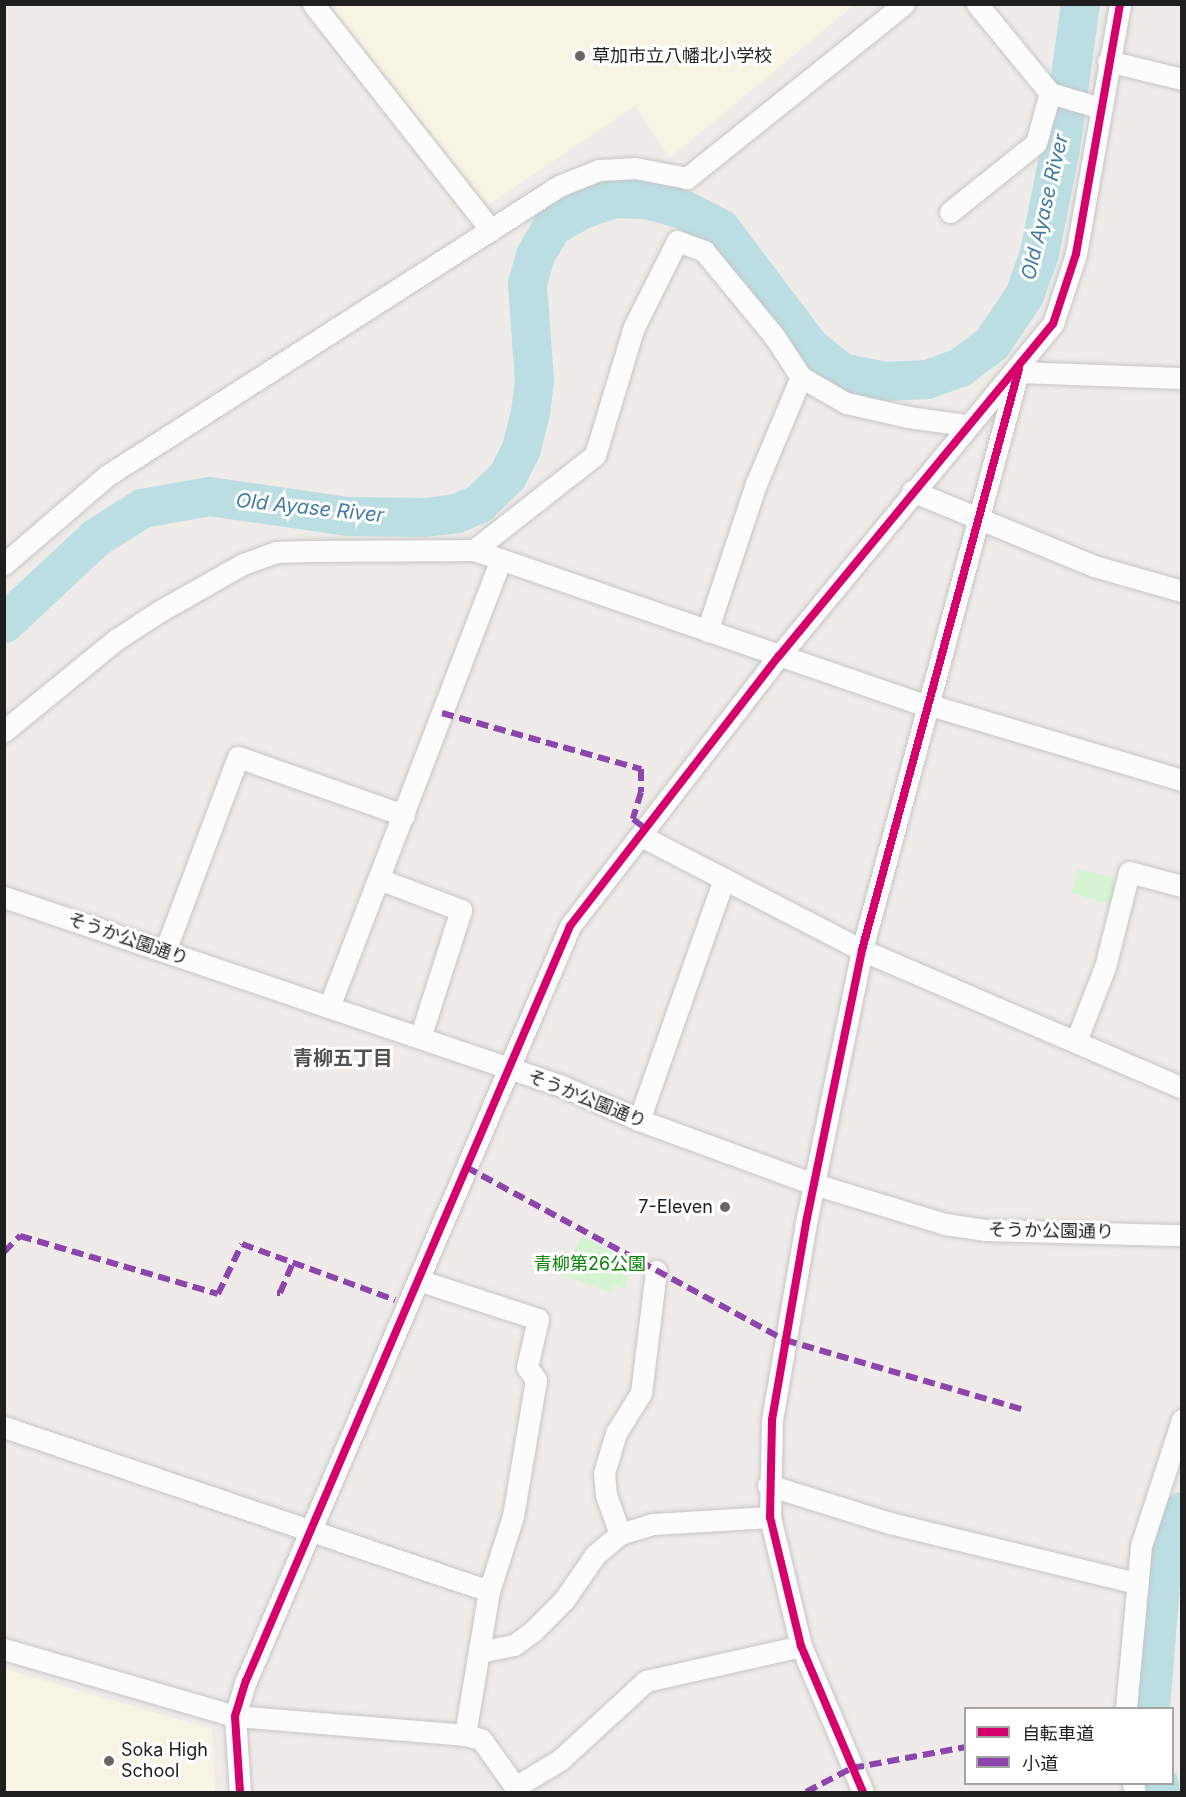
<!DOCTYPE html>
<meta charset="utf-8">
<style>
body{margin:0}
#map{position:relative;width:1186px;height:1797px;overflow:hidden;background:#eeebe8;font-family:Inter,"Noto Sans JP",sans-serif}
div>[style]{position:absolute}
.education>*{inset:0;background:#f7f4e4}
.park>*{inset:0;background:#d6f4d3}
.river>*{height:39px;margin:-19.5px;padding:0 19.5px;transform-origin:19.5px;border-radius:19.5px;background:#bbdee2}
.roads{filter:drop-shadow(0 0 2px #c6c5c4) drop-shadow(0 0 2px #c6c5c4)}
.minor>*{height:21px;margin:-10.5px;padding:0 10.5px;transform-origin:10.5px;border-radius:10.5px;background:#fcfcfc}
.quiet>*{height:6px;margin-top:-3px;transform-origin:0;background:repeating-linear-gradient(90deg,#8e44ad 0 12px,transparent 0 18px)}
.cycleway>*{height:8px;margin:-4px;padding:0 4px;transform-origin:4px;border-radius:4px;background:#d6006c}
.dots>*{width:16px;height:16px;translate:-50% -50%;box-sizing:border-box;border:3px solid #fff;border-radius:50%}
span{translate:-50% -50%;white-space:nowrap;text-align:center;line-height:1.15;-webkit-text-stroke:6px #fff;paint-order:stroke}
.poi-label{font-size:18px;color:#1f1f1f}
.left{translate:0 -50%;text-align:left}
.right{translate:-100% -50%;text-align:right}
.street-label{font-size:18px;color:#1f1f1f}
.park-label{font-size:18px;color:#0a8308}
.water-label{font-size:20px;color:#427ca3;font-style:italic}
.neighbourhood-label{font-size:20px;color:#525252;font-weight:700}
.frame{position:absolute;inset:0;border:6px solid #1f1f1f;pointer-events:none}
.legend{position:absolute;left:964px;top:1707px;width:210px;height:78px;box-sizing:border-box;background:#fff;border:2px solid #a5a5a5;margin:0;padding:8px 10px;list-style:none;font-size:18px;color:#1f1f1f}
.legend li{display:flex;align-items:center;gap:12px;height:30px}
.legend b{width:30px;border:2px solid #a5a5a5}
</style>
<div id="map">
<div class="education">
<i style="clip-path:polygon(330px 4px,854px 4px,854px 5px,670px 158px,635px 106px,487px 206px)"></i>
<i style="clip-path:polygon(4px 1669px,212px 1729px,215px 1792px,5px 1792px)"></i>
</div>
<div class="park">
<i style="clip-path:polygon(1078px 869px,1120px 879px,1113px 905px,1071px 893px)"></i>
<i style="clip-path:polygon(582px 1236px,632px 1263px,625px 1290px,614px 1285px,612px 1293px,559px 1274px)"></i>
</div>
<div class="river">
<i style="left:4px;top:623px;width:126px;rotate:-43.1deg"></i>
<i style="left:96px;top:537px;width:54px;rotate:-32.2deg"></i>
<i style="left:142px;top:508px;width:68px;rotate:-10.2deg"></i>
<i style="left:209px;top:496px;width:140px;rotate:8.2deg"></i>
<i style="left:348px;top:516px;width:77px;rotate:0.7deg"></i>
<i style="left:425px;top:517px;width:31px;rotate:-7deg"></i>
<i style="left:456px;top:513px;width:25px;rotate:-23deg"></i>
<i style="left:479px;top:503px;width:39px;rotate:-44deg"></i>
<i style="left:507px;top:476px;width:31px;rotate:-63deg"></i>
<i style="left:521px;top:448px;width:36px;rotate:-76deg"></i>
<i style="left:530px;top:413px;width:32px;rotate:-83deg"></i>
<i style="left:534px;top:381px;width:98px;rotate:-94.1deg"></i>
<i style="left:527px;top:283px;width:29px;rotate:-74deg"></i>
<i style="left:535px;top:255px;width:34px;rotate:-60deg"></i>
<i style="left:552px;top:226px;width:34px;rotate:-30deg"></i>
<i style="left:582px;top:209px;width:34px;rotate:-19deg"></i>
<i style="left:614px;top:198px;width:33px;rotate:2deg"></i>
<i style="left:647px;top:199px;width:37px;rotate:16deg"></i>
<i style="left:683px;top:209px;width:42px;rotate:27.2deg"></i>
<i style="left:720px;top:228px;width:149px;rotate:52.9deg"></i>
<i style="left:810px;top:347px;width:40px;rotate:39deg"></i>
<i style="left:841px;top:372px;width:46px;rotate:11.3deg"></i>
<i style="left:886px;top:381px;width:41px;rotate:-2.8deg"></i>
<i style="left:927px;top:379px;width:35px;rotate:-20deg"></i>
<i style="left:960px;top:367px;width:39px;rotate:-37deg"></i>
<i style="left:991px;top:344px;width:59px;rotate:-56deg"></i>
<i style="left:1024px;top:295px;width:45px;rotate:-70.3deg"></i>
<i style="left:1039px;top:253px;width:107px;rotate:-78.7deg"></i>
<i style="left:1060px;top:148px;width:145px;rotate:-82.1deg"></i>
<i style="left:1150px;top:1708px;width:125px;rotate:-85.4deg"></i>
<i style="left:1160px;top:1583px;width:75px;rotate:-73deg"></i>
<i style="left:1159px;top:1784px;width:8px;rotate:83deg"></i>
</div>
<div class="roads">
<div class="minor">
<i style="left:313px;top:4px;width:288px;rotate:51.8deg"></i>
<i style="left:977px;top:4px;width:115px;rotate:50.6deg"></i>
<i style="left:1050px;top:93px;width:53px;rotate:16.4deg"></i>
<i style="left:1108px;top:61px;width:76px;rotate:13.7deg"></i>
<i style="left:950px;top:212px;width:110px;rotate:-38.7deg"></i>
<i style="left:1036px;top:143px;width:52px;rotate:-74.4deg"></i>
<i style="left:1017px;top:372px;width:165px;rotate:2.1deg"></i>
<i style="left:912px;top:491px;width:197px;rotate:22.4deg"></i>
<i style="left:1094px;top:566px;width:91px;rotate:15.9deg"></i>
<i style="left:474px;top:550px;width:154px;rotate:-38.1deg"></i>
<i style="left:595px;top:455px;width:134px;rotate:-73.1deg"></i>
<i style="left:634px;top:327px;width:96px;rotate:-63.4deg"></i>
<i style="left:677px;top:241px;width:29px;rotate:20deg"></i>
<i style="left:704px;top:251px;width:110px;rotate:50.5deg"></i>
<i style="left:774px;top:336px;width:49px;rotate:56.6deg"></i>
<i style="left:801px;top:377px;width:52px;rotate:30deg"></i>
<i style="left:846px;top:403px;width:64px;rotate:12.7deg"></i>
<i style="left:908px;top:417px;width:59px;rotate:7.9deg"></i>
<i style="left:4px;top:564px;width:137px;rotate:-40.6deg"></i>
<i style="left:108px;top:475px;width:536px;rotate:-32.65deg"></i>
<i style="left:559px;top:186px;width:43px;rotate:-21.8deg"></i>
<i style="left:599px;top:170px;width:36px;rotate:-3deg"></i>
<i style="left:635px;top:168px;width:53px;rotate:10.9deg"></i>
<i style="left:687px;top:178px;width:278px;rotate:-38.7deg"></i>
<i style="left:707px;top:631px;width:155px;rotate:-71.6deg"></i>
<i style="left:756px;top:484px;width:116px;rotate:-67.2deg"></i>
<i style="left:930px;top:705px;width:263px;rotate:16.6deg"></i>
<i style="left:4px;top:731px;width:146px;rotate:-39.2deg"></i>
<i style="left:117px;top:639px;width:51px;rotate:-33.1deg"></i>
<i style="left:160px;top:611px;width:95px;rotate:-29.5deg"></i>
<i style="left:243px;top:564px;width:35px;rotate:-20deg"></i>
<i style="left:276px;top:552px;width:32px;rotate:-2deg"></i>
<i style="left:308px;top:551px;width:166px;rotate:-0.3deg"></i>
<i style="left:474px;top:550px;width:481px;rotate:19deg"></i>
<i style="left:641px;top:836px;width:249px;rotate:27.3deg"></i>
<i style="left:862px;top:950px;width:348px;rotate:23.3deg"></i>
<i style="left:379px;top:879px;width:88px;rotate:20.7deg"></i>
<i style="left:461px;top:910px;width:134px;rotate:107.8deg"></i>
<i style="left:4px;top:897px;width:589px;rotate:18.71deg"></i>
<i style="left:562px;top:1086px;width:84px;rotate:23.8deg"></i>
<i style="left:639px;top:1120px;width:186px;rotate:20.1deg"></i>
<i style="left:814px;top:1184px;width:137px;rotate:17deg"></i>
<i style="left:945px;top:1224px;width:40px;rotate:8.5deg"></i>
<i style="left:985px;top:1230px;width:197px;rotate:1.5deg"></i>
<i style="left:165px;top:951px;width:207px;rotate:-69.4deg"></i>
<i style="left:238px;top:757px;width:176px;rotate:19.3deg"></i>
<i style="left:329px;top:1007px;width:478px;rotate:-69deg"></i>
<i style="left:1076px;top:1041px;width:79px;rotate:-68.6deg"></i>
<i style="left:1105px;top:967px;width:98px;rotate:-75.8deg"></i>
<i style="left:1129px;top:872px;width:55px;rotate:14.8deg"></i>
<i style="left:639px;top:1120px;width:256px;rotate:-70.6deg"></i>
<i style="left:418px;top:1280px;width:126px;rotate:18deg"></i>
<i style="left:538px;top:1319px;width:49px;rotate:102.9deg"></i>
<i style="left:527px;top:1367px;width:16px;rotate:55deg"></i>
<i style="left:536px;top:1380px;width:138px;rotate:99.6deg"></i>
<i style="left:513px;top:1516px;width:79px;rotate:107.7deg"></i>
<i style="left:489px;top:1591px;width:146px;rotate:99.5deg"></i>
<i style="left:465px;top:1735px;width:16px;rotate:14deg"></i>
<i style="left:481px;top:1739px;width:65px;rotate:54.4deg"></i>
<i style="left:4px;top:1427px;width:512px;rotate:18.68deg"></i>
<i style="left:768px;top:1485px;width:128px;rotate:17.3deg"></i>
<i style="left:890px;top:1523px;width:253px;rotate:13.7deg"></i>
<i style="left:620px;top:1534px;width:41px;rotate:-109.7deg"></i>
<i style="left:606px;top:1495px;width:22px;rotate:-95deg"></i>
<i style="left:604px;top:1473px;width:42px;rotate:-73.3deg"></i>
<i style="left:616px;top:1433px;width:47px;rotate:-58deg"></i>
<i style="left:641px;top:1393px;width:123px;rotate:-83deg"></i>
<i style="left:4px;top:1649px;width:241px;rotate:16.2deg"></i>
<i style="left:235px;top:1716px;width:231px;rotate:4.7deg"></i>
<i style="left:480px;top:1652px;width:35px;rotate:-12deg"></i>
<i style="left:514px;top:1645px;width:22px;rotate:-36deg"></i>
<i style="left:532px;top:1632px;width:45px;rotate:-45deg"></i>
<i style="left:564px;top:1600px;width:55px;rotate:-55.4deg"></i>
<i style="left:595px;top:1555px;width:33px;rotate:-40deg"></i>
<i style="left:620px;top:1534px;width:34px;rotate:-17deg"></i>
<i style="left:653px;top:1524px;width:117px;rotate:-3.4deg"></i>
<i style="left:1126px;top:1708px;width:163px;rotate:-84.7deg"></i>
<i style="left:1141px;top:1546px;width:133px;rotate:-72deg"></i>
<i style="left:1133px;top:1784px;width:8px;rotate:76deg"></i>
<i style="left:517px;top:1786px;width:50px;rotate:-31.2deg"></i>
<i style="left:560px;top:1760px;width:117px;rotate:-42.6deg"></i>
<i style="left:646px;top:1681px;width:159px;rotate:-12.7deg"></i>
<i style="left:240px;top:1792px;width:76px;rotate:-93.8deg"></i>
<i style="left:235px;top:1716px;width:37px;rotate:-73deg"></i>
<i style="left:246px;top:1681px;width:822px;rotate:-66.77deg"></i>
<i style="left:570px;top:926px;width:341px;rotate:-52.3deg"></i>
<i style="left:779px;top:656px;width:430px;rotate:-50.5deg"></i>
<i style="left:1053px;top:324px;width:74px;rotate:-71.8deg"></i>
<i style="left:1076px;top:254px;width:254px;rotate:-80deg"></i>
<i style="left:863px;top:1792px;width:159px;rotate:-113deg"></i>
<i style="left:801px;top:1646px;width:133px;rotate:-103.5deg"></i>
<i style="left:770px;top:1517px;width:97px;rotate:-88.8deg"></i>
<i style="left:772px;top:1420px;width:205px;rotate:-80.2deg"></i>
<i style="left:807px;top:1218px;width:274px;rotate:-78.4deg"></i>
<i style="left:862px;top:950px;width:602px;rotate:-74.88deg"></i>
</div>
</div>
<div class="quiet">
<i style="left:442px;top:713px;width:207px;rotate:15.7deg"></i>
<i style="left:641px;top:769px;width:23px;rotate:90deg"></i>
<i style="left:641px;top:792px;width:28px;rotate:107deg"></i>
<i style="left:633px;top:819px;width:16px;rotate:38deg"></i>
<i style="left:466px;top:1167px;width:363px;rotate:28.5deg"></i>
<i style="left:785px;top:1340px;width:249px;rotate:16.3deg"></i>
<i style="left:4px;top:1252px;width:23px;rotate:-45deg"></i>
<i style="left:20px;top:1236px;width:206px;rotate:16.3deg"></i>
<i style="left:218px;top:1294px;width:55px;rotate:-64.4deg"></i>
<i style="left:242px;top:1244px;width:163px;rotate:20.1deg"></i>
<i style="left:277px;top:1293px;width:3px"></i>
<i style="left:280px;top:1293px;width:33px;rotate:-67deg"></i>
<i style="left:806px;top:1792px;width:52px;rotate:-27.6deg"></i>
<i style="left:852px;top:1768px;width:116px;rotate:-10.4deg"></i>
</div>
<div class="cycleway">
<i style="left:240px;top:1792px;width:76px;rotate:-93.8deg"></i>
<i style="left:235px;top:1716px;width:37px;rotate:-73deg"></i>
<i style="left:246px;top:1681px;width:822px;rotate:-66.77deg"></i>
<i style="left:570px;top:926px;width:341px;rotate:-52.3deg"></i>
<i style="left:779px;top:656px;width:430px;rotate:-50.5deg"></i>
<i style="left:1053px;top:324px;width:74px;rotate:-71.8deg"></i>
<i style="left:1076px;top:254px;width:254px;rotate:-80deg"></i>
<i style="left:863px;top:1792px;width:159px;rotate:-113deg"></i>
<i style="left:801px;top:1646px;width:133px;rotate:-103.5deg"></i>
<i style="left:770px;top:1517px;width:97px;rotate:-88.8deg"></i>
<i style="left:772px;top:1420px;width:205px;rotate:-80.2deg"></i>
<i style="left:807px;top:1218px;width:274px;rotate:-78.4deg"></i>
<i style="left:862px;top:950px;width:602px;rotate:-74.88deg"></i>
</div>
<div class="dots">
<i style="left:580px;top:56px;background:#676665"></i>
<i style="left:725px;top:1207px;background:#676665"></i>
<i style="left:109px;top:1761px;background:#676665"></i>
</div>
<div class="poi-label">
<span class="left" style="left:592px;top:56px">草加市立八幡北小学校</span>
<span class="right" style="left:713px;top:1207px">7-Eleven</span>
<span class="left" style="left:121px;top:1761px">Soka High<br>School</span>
</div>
<div class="street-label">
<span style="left:128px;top:939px;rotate:19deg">そうか公園通り</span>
<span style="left:587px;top:1099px;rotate:22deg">そうか公園通り</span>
<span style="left:1051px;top:1231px;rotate:1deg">そうか公園通り</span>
</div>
<div class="park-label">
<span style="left:590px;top:1264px">青柳第26公園</span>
</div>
<div class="water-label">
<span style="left:1045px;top:207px;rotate:-77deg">Old Ayase River</span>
<span style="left:310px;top:508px;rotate:6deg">Old Ayase River</span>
</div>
<div class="neighbourhood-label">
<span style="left:343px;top:1058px">青柳五丁目</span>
</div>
<div class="frame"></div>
<ul class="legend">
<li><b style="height:8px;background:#d6006c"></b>自転車道</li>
<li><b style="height:8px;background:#8e44ad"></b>小道</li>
</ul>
</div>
